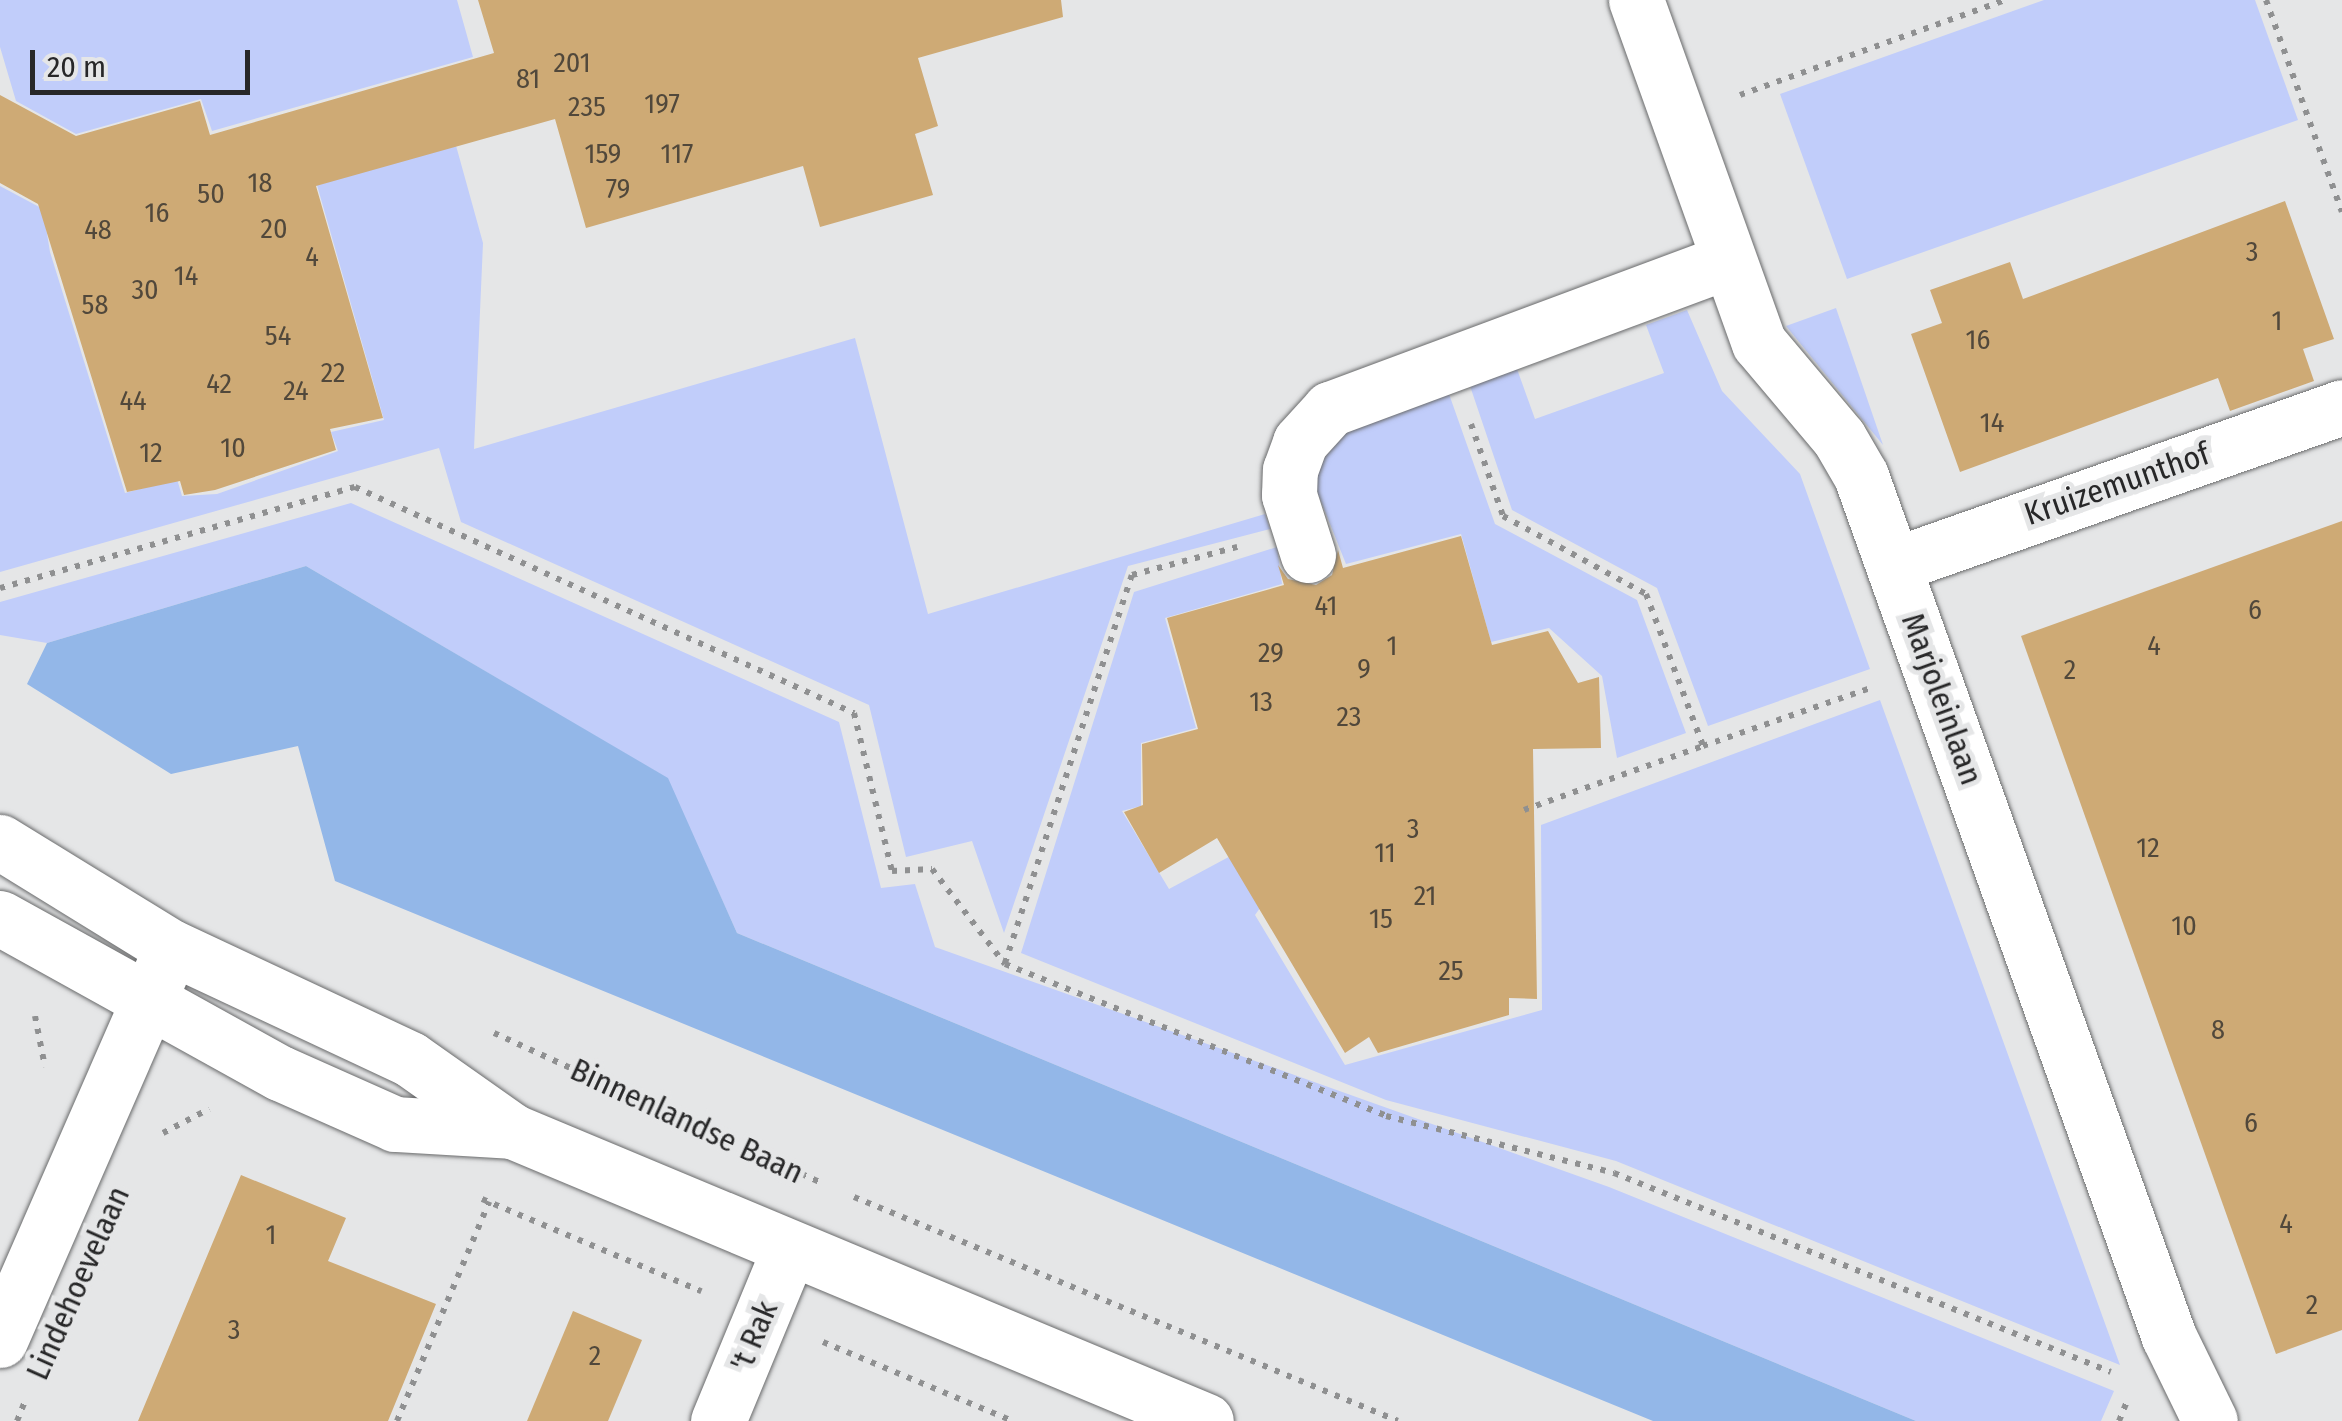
<!DOCTYPE html>
<style>
body{margin:0}
#map{position:relative;width:2342px;height:1421px;overflow:hidden;background:#e5e6e7;font-family:"Fira Sans Condensed",sans-serif}
div>[style]{position:absolute}
.green>*{inset:0;background:#c1cdfa}
.water>*{inset:0;background:#93b7e8}
.building>*{inset:0;background:#ceaa75}
.path>*{height:6px;margin-top:-3px;transform-origin:0;background:repeating-linear-gradient(90deg,#8f9091 0 5px,transparent 0 13px)}
.roads{filter:drop-shadow(0 0 2px #696a6b) drop-shadow(0 0 2px #696a6b)}
.minor>*{height:55px;margin:-27.5px;padding:0 27.5px;transform-origin:27.5px;border-radius:27.5px;background:#fff}
span{translate:-50% -50%;white-space:nowrap;text-align:center;line-height:1.15;-webkit-text-stroke:10px #e5e6e7;paint-order:stroke}
.number-label{font-size:28px;color:#51483b}
.number-label span{-webkit-text-stroke-width:0}
.street-label{font-size:32px;color:#272728}
.scale{position:absolute;left:30px;top:50px;width:220px;height:45px;box-sizing:border-box;border:5px solid #272728;border-top:0;padding-left:12px;font-size:30px;line-height:35px;white-space:nowrap;color:#272728;-webkit-text-stroke:8px #e5e6e7;paint-order:stroke}
</style>
<div id="map">
<div class="green">
<i style="clip-path:polygon(0 0,457px 0,473px 57px,212px 131px,201px 99px,76px 134px,16px 101px,0 47px)"></i>
<i style="clip-path:polygon(2044px 0,2255px 0,2298px 120px,1847px 279px,1780px 94px)"></i>
<i style="clip-path:polygon(442px 95px,483px 243px,474px 449px,855px 338px,928px 614px,1265px 514px,1270px 529px,1128px 566px,1004px 933px,972px 841px,906px 857px,869px 705px,461px 522px,439px 448px,0 572px,0 186px,43px 209px,50px 252px,125px 493px,177px 479px,182px 496px,217px 494px,338px 451px,331px 432px,384px 420px,303px 136px)"></i>
<i style="clip-path:polygon(1836px 308px,1883px 445px,1786px 326px)"></i>
<i style="clip-path:polygon(1687px 310px,1722px 391px,1800px 474px,1870px 669px,1708px 726px,1657px 588px,1512px 510px,1470px 386px,1517px 369px,1535px 419px,1664px 373px,1646px 325px)"></i>
<i style="clip-path:polygon(1449px 394px,1495px 524px,1637px 600px,1686px 733px,1617px 758px,1602px 676px,1549px 628px,1491px 642px,1461px 534px,1346px 564px,1316px 489px,1319px 464px,1347px 432px)"></i>
<i style="clip-path:polygon(351px 503px,839px 722px,881px 888px,915px 884px,935px 947px,1609px 1187px,2114px 1391px,2101px 1421px,1916px 1421px,737px 933px,667px 778px,306px 566px,47px 643px,0 635px,0 602px)"></i>
<i style="clip-path:polygon(1277px 547px,1282px 584px,1165px 618px,1196px 728px,1141px 743px,1141px 806px,1122px 811px,1169px 889px,1251px 845px,1270px 894px,1255px 915px,1345px 1065px,1542px 1010px,1541px 825px,1880px 700px,2120px 1365px,1616px 1161px,1386px 1100px,1021px 953px,1134px 592px)"></i>
</div>
<div class="water">
<i style="clip-path:polygon(306px 566px,668px 778px,737px 933px,1916px 1421px,1653px 1421px,335px 881px,298px 746px,171px 774px,27px 684px,47px 643px)"></i>
</div>
<div class="building">
<i style="clip-path:polygon(478px 0,1061px 0,1063px 17px,918px 58px,938px 126px,915px 134px,933px 195px,820px 227px,803px 166px,586px 228px,555px 119px,316px 186px,383px 418px,330px 429px,336px 450px,215px 490px,184px 495px,180px 481px,127px 492px,38px 204px,0 183px,0 95px,76px 136px,200px 101px,210px 135px,494px 53px)"></i>
<i style="clip-path:polygon(2285px 201px,2334px 339px,2303px 349px,2314px 381px,2230px 411px,2218px 378px,1960px 472px,1911px 334px,1942px 323px,1930px 290px,2010px 262px,2023px 299px)"></i>
<i style="clip-path:polygon(2342px 521px,2342px 1330px,2276px 1354px,2021px 636px)"></i>
<i style="clip-path:polygon(1461px 536px,1492px 645px,1548px 631px,1578px 683px,1599px 677px,1601px 748px,1533px 749px,1537px 999px,1509px 998px,1509px 1015px,1378px 1053px,1369px 1037px,1345px 1053px,1217px 838px,1159px 873px,1124px 812px,1143px 805px,1142px 744px,1198px 729px,1167px 618px,1284px 585px,1278px 565px,1288px 579px,1316px 585px,1332px 575px,1338px 550px,1343px 568px)"></i>
<i style="clip-path:polygon(241px 1175px,346px 1218px,328px 1261px,436px 1304px,388px 1421px,138px 1421px)"></i>
<i style="clip-path:polygon(573px 1311px,642px 1340px,608px 1421px,527px 1421px)"></i>
</div>
<div class="path">
<i style="left:2266px;top:0;width:225px;rotate:70.3deg"></i>
<i style="left:1740px;top:95px;width:282px;rotate:-19.7deg"></i>
<i style="left:1471px;top:424px;width:97px;rotate:70.8deg"></i>
<i style="left:1503px;top:516px;width:163px;rotate:28.6deg"></i>
<i style="left:1646px;top:594px;width:162px;rotate:69.4deg"></i>
<i style="left:1703px;top:746px;width:175px;rotate:-19.1deg"></i>
<i style="left:0;top:588px;width:369px;rotate:-15.9deg"></i>
<i style="left:355px;top:487px;width:548px;rotate:24.37deg"></i>
<i style="left:854px;top:713px;width:163px;rotate:76.5deg"></i>
<i style="left:892px;top:871px;width:40px;rotate:-2.9deg"></i>
<i style="left:932px;top:869px;width:120px;rotate:52.5deg"></i>
<i style="left:1005px;top:964px;width:410px;rotate:21.7deg"></i>
<i style="left:1386px;top:1116px;width:235px;rotate:14deg"></i>
<i style="left:1614px;top:1173px;width:535px;rotate:21.82deg"></i>
<i style="left:1524px;top:810px;width:190px;rotate:-19.7deg"></i>
<i style="left:1005px;top:963px;width:408px;rotate:-71.9deg"></i>
<i style="left:1132px;top:575px;width:109px;rotate:-14.9deg"></i>
<i style="left:35px;top:1016px;width:52px;rotate:78.9deg"></i>
<i style="left:494px;top:1033px;width:358px;rotate:24.6deg"></i>
<i style="left:163px;top:1133px;width:52px;rotate:-27.6deg"></i>
<i style="left:854px;top:1197px;width:588px;rotate:22.38deg"></i>
<i style="left:482px;top:1199px;width:238px;rotate:22.8deg"></i>
<i style="left:823px;top:1342px;width:206px;rotate:22.6deg"></i>
<i style="left:17px;top:1421px;width:24px;rotate:-68deg"></i>
<i style="left:397px;top:1421px;width:238px;rotate:-67.2deg"></i>
<i style="left:2119px;top:1421px;width:22px;rotate:-68deg"></i>
</div>
<div class="roads">
<div class="minor">
<i style="left:1636px;top:0;width:364px;rotate:70.3deg"></i>
<i style="left:1759px;top:343px;width:124px;rotate:49.9deg"></i>
<i style="left:1839px;top:438px;width:44px;rotate:59.9deg"></i>
<i style="left:1861px;top:476px;width:914px;rotate:70.32deg"></i>
<i style="left:2169px;top:1337px;width:93px;rotate:64deg"></i>
<i style="left:1308px;top:555px;width:63px;rotate:-107.6deg"></i>
<i style="left:1289px;top:495px;width:25px;rotate:-88deg"></i>
<i style="left:1290px;top:470px;width:30px;rotate:-70deg"></i>
<i style="left:1300px;top:442px;width:45px;rotate:-47.7deg"></i>
<i style="left:1330px;top:409px;width:424px;rotate:-20.4deg"></i>
<i style="left:1894px;top:565px;width:475px;rotate:-19.4deg"></i>
<i style="left:0;top:842px;width:201px;rotate:31.6deg"></i>
<i style="left:171px;top:947px;width:264px;rotate:25.1deg"></i>
<i style="left:410px;top:1059px;width:125px;rotate:35.2deg"></i>
<i style="left:512px;top:1131px;width:752px;rotate:22.68deg"></i>
<i style="left:0;top:918px;width:320px;rotate:29deg"></i>
<i style="left:280px;top:1073px;width:126px;rotate:23.9deg"></i>
<i style="left:395px;top:1124px;width:117px;rotate:3.4deg"></i>
<i style="left:0;top:1340px;width:407px;rotate:-66.4deg"></i>
<i style="left:718px;top:1421px;width:185px;rotate:-67.5deg"></i>
</div>
</div>
<div class="number-label">
<span style="left:572px;top:63px">201</span>
<span style="left:528px;top:79px">81</span>
<span style="left:662px;top:104px">197</span>
<span style="left:587px;top:107px">235</span>
<span style="left:603px;top:154px">159</span>
<span style="left:677px;top:154px">117</span>
<span style="left:260px;top:183px">18</span>
<span style="left:618px;top:189px">79</span>
<span style="left:211px;top:194px">50</span>
<span style="left:157px;top:213px">16</span>
<span style="left:274px;top:229px">20</span>
<span style="left:98px;top:230px">48</span>
<span style="left:2252px;top:252px">3</span>
<span style="left:312px;top:257px">4</span>
<span style="left:186px;top:276px">14</span>
<span style="left:145px;top:290px">30</span>
<span style="left:95px;top:305px">58</span>
<span style="left:2277px;top:321px">1</span>
<span style="left:278px;top:336px">54</span>
<span style="left:1978px;top:340px">16</span>
<span style="left:333px;top:373px">22</span>
<span style="left:219px;top:384px">42</span>
<span style="left:296px;top:391px">24</span>
<span style="left:133px;top:401px">44</span>
<span style="left:1992px;top:423px">14</span>
<span style="left:233px;top:448px">10</span>
<span style="left:151px;top:453px">12</span>
<span style="left:1326px;top:606px">41</span>
<span style="left:2255px;top:610px">6</span>
<span style="left:1392px;top:646px">1</span>
<span style="left:2154px;top:646px">4</span>
<span style="left:1271px;top:653px">29</span>
<span style="left:1364px;top:669px">9</span>
<span style="left:2070px;top:670px">2</span>
<span style="left:1261px;top:702px">13</span>
<span style="left:1349px;top:717px">23</span>
<span style="left:1413px;top:829px">3</span>
<span style="left:2148px;top:848px">12</span>
<span style="left:1385px;top:853px">11</span>
<span style="left:1425px;top:896px">21</span>
<span style="left:1381px;top:919px">15</span>
<span style="left:2184px;top:926px">10</span>
<span style="left:1451px;top:971px">25</span>
<span style="left:2218px;top:1030px">8</span>
<span style="left:2251px;top:1123px">6</span>
<span style="left:2286px;top:1224px">4</span>
<span style="left:271px;top:1235px">1</span>
<span style="left:2312px;top:1305px">2</span>
<span style="left:234px;top:1330px">3</span>
<span style="left:595px;top:1356px">2</span>
</div>
<div class="street-label">
<span style="left:2117px;top:484px;rotate:-19deg">Kruizemunthof</span>
<span style="left:1942px;top:699px;rotate:70deg">Marjoleinlaan</span>
<span style="left:687px;top:1121px;rotate:25deg">Binnenlandse Baan</span>
<span style="left:78px;top:1283px;rotate:-66deg">Lindehoevelaan</span>
<span style="left:754px;top:1336px;rotate:-67deg">'t Rak</span>
</div>
<div class="scale">20 m</div>
</div>
